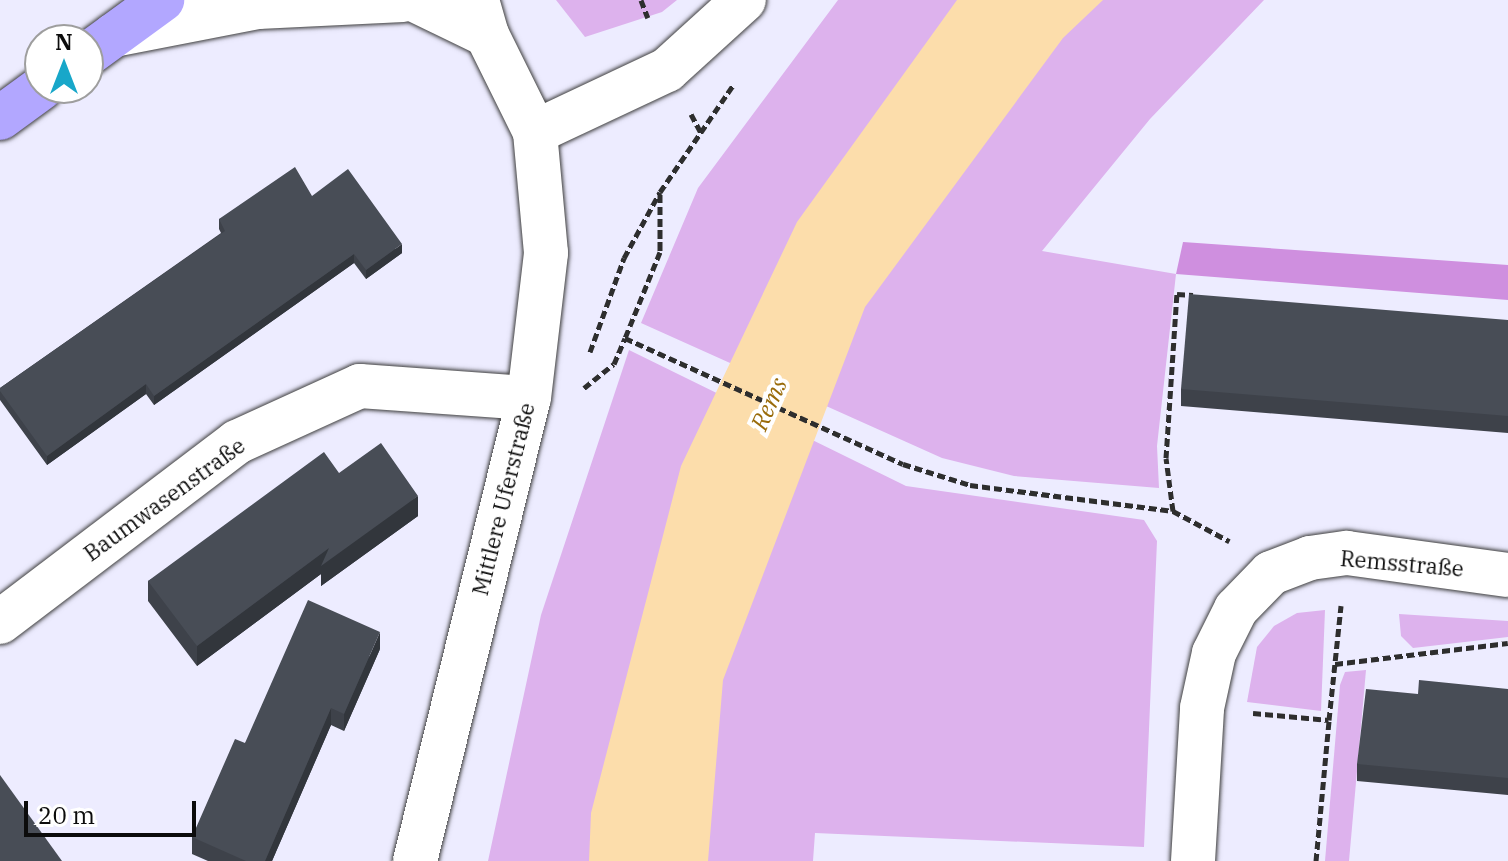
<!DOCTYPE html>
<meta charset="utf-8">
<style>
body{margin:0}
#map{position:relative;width:1508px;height:861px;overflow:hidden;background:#edecff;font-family:"IBM Plex Serif",serif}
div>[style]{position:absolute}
.green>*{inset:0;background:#ddb2ed}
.forest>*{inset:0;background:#cf8fdf}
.water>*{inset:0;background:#fcddab}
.path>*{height:5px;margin-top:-2.5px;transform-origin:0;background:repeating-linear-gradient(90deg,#2e2e2e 0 8px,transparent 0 12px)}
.roads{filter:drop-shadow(0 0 2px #3f3f3f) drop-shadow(0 0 2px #3f3f3f)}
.street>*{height:44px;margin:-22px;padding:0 22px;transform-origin:22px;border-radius:22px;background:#fff}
.secondary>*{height:44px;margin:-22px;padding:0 22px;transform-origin:22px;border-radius:22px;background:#b2a7ff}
.wall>*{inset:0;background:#3e424a}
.shaded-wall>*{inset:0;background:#32363c}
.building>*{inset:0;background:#484d56}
span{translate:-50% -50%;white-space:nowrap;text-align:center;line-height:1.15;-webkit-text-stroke:8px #fff;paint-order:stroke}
.street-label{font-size:22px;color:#0c0c0c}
.water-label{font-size:24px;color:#9a6c0b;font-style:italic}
.north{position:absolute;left:24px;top:24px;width:80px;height:80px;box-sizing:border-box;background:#fff;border:2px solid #9e9e9e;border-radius:50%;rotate:0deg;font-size:22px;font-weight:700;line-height:32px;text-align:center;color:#0c0c0c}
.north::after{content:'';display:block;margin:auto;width:28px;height:36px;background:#18a7c9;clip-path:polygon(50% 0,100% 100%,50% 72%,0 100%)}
.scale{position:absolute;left:24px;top:801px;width:172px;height:36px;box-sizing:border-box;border:4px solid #0c0c0c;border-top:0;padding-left:10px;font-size:24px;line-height:28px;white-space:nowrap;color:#0c0c0c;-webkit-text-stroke:6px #fff;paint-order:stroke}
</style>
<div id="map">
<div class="green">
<i style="clip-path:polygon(556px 0,677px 0,662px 12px,585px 37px)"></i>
<i style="clip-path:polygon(838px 0,1264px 0,1150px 119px,1042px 251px,1176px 274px,1157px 446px,1159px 488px,1014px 476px,942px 458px,641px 323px,698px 188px)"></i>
<i style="clip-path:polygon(629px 350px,906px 486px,1144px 520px,1157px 541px,1144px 847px,815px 833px,813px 861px,488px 861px,541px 615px)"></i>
<i style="clip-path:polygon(1325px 610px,1321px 711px,1247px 702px,1257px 647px,1274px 626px,1297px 613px)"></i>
<i style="clip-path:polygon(1399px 614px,1508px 621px,1508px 637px,1413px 648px,1401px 636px)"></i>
<i style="clip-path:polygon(1366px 670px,1349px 861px,1325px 861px,1340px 685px,1345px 672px)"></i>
</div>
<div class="forest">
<i style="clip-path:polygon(1183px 242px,1508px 265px,1508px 300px,1176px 274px)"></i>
</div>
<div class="water">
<i style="clip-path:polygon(957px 0,1103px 0,1063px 38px,865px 307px,723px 680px,708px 861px,589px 861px,591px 813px,681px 466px,797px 222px)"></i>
</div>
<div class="path">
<i style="left:641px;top:0;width:19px;rotate:69deg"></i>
<i style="left:691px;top:114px;width:21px;rotate:62deg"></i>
<i style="left:660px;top:194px;width:58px;rotate:90deg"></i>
<i style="left:660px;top:252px;width:93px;rotate:112.1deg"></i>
<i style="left:625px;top:338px;width:305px;rotate:24.4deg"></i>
<i style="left:903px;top:464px;width:70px;rotate:17.4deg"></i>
<i style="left:970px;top:485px;width:205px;rotate:7.3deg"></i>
<i style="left:1173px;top:511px;width:64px;rotate:28.2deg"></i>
<i style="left:590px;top:352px;width:100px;rotate:-70.1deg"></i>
<i style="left:624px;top:258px;width:75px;rotate:-61.4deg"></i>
<i style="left:660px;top:192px;width:131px;rotate:-55.6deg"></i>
<i style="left:584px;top:388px;width:38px;rotate:-39deg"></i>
<i style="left:614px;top:364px;width:28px;rotate:-67deg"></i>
<i style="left:1173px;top:511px;width:53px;rotate:-97.5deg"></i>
<i style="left:1166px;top:458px;width:164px;rotate:-86.2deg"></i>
<i style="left:1177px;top:294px;width:16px;rotate:4deg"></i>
<i style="left:1335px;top:664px;width:174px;rotate:-6.9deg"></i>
<i style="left:1253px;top:713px;width:76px;rotate:5.3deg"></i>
<i style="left:1329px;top:720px;width:115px;rotate:-84deg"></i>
<i style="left:1316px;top:861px;width:142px;rotate:-84.7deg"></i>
</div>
<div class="roads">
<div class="street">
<i style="left:415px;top:0;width:80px;rotate:25.9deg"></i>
<i style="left:114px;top:35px;width:147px;rotate:-11deg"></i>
<i style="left:258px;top:7px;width:145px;rotate:-2.8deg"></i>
<i style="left:535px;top:132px;width:146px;rotate:-25.2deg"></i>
<i style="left:667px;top:70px;width:104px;rotate:-42.3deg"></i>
<i style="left:0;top:622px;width:298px;rotate:-37.2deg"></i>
<i style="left:237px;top:442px;width:135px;rotate:-24.5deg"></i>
<i style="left:360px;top:386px;width:169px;rotate:4.1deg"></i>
<i style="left:415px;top:861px;width:477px;rotate:-76.2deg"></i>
<i style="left:529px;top:398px;width:146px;rotate:-83.3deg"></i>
<i style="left:546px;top:253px;width:121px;rotate:-95.2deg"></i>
<i style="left:535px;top:132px;width:108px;rotate:-116.3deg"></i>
<i style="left:487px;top:35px;width:36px;rotate:-106deg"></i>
<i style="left:1193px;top:861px;width:153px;rotate:-86.6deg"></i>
<i style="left:1202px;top:708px;width:56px;rotate:-77.7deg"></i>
<i style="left:1214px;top:653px;width:49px;rotate:-63.4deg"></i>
<i style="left:1236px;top:609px;width:50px;rotate:-45.8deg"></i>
<i style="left:1271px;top:573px;width:42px;rotate:-21deg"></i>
<i style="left:1310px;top:558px;width:37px;rotate:-8deg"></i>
<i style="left:1347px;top:553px;width:162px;rotate:7.8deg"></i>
</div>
<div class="secondary">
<i style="left:88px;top:54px;width:92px;rotate:-36.1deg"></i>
<i style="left:0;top:118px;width:51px;rotate:-36.2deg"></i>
</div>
</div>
<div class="wall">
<i style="clip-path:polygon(312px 196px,402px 253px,366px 279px,354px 263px,154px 405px,146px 394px,47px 465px,0 400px,0 388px,221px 233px,219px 229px,219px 219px)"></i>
<i style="clip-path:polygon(1508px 320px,1508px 433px,1181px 406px,1181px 389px)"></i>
<i style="clip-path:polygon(339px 473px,418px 516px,321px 586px,321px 574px,197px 666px,148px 601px,148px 581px)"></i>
<i style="clip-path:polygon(380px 649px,344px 731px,331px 725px,272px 861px,208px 861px,192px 854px,192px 837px,245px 743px)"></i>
<i style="clip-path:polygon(1508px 689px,1508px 795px,1357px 781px,1357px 764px,1418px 694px)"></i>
</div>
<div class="shaded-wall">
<i style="clip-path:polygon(402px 244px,402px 253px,366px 279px,366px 270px)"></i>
<i style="clip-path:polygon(354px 254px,354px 263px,154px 405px,154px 396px)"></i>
<i style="clip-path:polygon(146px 384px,146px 394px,47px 465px,47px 456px)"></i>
<i style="clip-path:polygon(418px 496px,418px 516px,321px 586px,321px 574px,197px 666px,197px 646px,329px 548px)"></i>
<i style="clip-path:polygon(380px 632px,380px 649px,344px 731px,344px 714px)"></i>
<i style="clip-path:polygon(331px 708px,331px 725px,272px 861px,265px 861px)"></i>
</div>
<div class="building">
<i style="clip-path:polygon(295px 167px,312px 196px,348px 169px,402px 244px,366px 270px,354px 254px,154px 396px,146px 384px,47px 456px,0 391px,0 388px,225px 231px,219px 219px)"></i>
<i style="clip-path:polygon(1189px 294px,1508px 320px,1508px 416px,1181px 389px)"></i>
<i style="clip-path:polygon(381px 443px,418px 496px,321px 566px,329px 548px,197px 646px,148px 581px,324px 452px,339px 473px)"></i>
<i style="clip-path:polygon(308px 600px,380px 632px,344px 714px,331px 708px,265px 861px,246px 861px,192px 837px,235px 739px,245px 743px)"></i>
<i style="clip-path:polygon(1419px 680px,1508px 689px,1508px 778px,1357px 764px,1366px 689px,1418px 694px)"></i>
<i style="clip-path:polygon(0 775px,62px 861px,0 861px)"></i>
</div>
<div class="street-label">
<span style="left:164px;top:499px;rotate:-36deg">Baumwasenstraße</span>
<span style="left:503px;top:499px;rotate:-76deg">Mittlere Uferstraße</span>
<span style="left:1402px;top:563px;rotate:5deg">Remsstraße</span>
</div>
<div class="water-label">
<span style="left:769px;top:404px;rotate:-66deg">Rems</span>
</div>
<div class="north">N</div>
<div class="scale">20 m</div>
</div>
